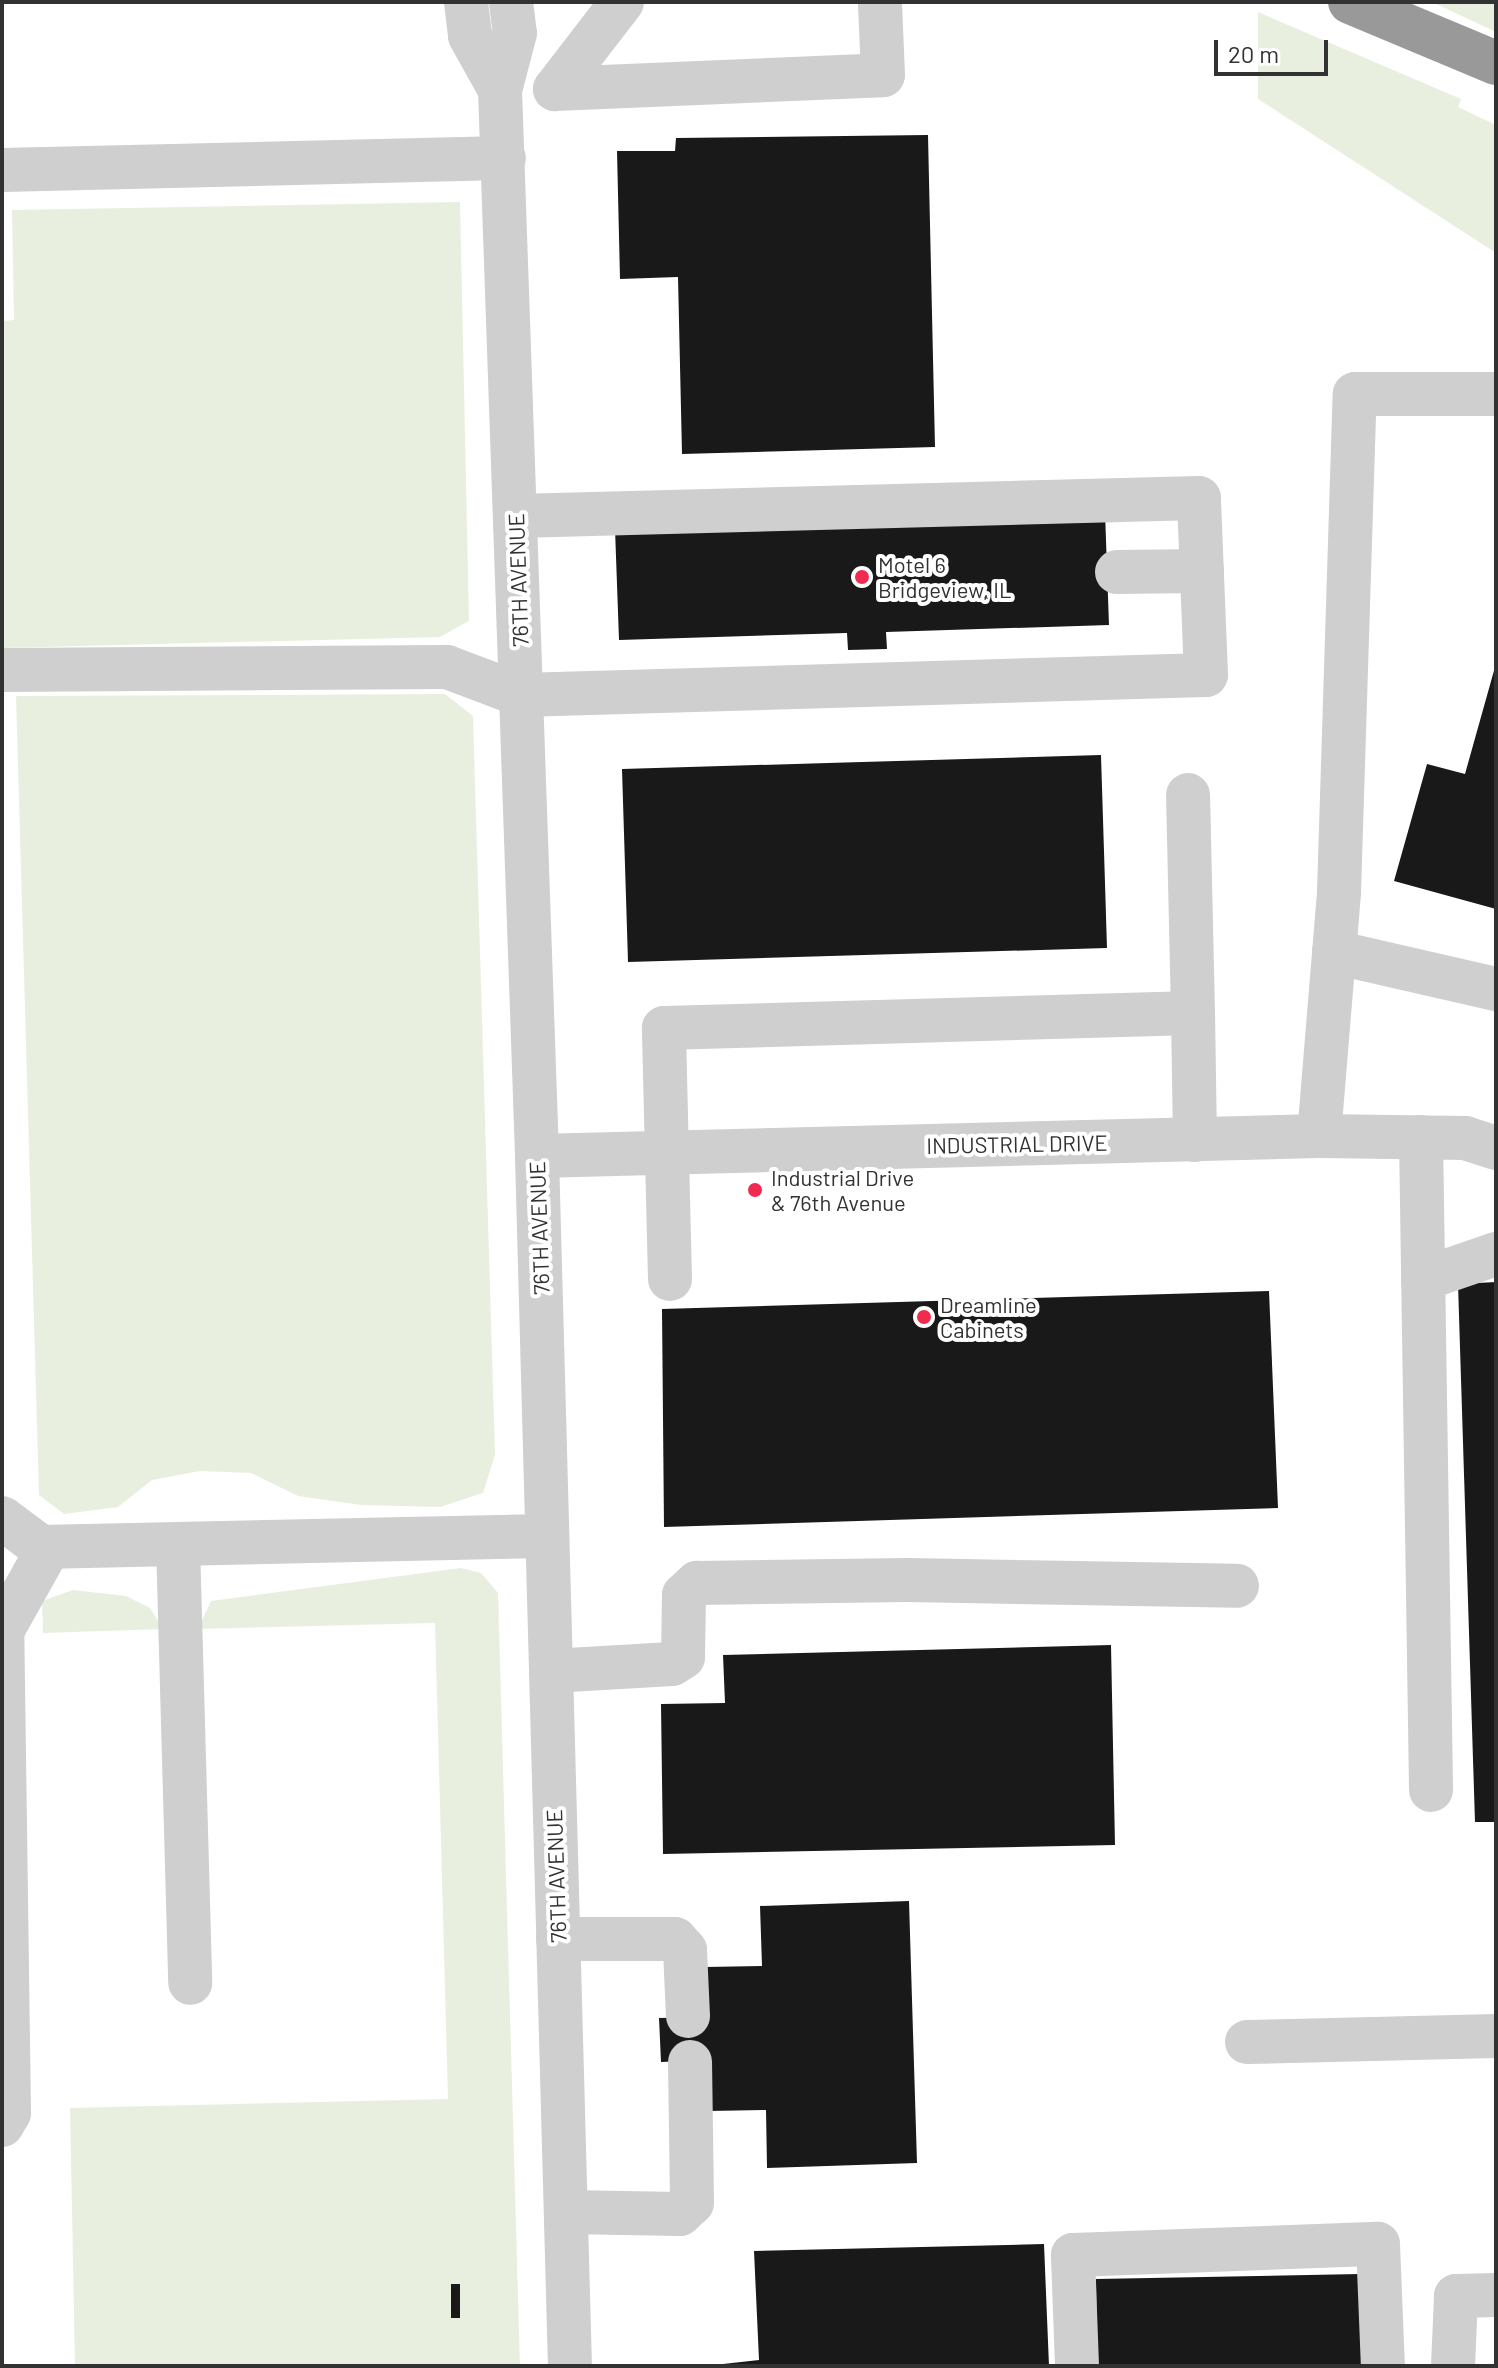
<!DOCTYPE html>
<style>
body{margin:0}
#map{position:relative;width:1498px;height:2368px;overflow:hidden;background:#fff;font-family:Barlow,sans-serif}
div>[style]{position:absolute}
.green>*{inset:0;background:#e9efdf}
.building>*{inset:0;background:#191919}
.minor>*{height:44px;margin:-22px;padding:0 22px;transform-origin:22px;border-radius:22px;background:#cfcfcf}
.highway>*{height:44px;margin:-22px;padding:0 22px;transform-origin:22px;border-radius:22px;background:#999}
.dots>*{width:22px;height:22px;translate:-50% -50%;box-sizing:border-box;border:4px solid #fff;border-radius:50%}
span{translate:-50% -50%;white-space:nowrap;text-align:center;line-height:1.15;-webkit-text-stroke:8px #fff;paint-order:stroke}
.poi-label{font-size:22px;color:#323232}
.left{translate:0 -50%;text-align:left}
.street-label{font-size:22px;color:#323232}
.frame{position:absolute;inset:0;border:4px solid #323232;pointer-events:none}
.scale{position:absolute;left:1214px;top:40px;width:114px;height:36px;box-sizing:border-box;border:4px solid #323232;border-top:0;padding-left:10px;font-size:24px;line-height:28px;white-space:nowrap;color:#323232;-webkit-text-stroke:6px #fff;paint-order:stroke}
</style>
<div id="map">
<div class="green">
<i style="clip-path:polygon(1432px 2px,1496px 2px,1496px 32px)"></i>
<i style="clip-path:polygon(1258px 12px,1461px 99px,1458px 107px,1496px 125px,1496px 253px,1258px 99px)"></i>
<i style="clip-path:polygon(460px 202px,469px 621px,440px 637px,2px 648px,2px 321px,14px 320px,12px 210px)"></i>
<i style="clip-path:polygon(445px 694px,473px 716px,495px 1455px,483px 1493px,440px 1507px,361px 1505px,298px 1496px,251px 1473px,200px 1471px,152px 1480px,118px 1507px,64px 1514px,39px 1495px,16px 696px)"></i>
<i style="clip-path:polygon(461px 1568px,481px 1573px,498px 1593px,520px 2366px,75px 2366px,70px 2108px,448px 2099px,435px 1623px,198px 1629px,211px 1601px)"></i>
<i style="clip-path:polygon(73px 1590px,126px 1596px,150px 1608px,163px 1629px,43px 1633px,42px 1601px)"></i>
</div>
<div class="building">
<i style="clip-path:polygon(928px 135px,935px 447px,682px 454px,678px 277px,620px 279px,617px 151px,675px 151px,676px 138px)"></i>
<i style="clip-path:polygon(1105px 512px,1109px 625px,886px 632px,887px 649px,848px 650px,847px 633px,619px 640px,615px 529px)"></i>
<i style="clip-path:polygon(1495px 667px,1496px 667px,1496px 909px,1394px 881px,1427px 764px,1465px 774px)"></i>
<i style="clip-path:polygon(1101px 755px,1107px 948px,628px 962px,622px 769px)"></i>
<i style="clip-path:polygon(1496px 1282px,1496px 1822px,1475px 1822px,1458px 1284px)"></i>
<i style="clip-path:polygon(1269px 1291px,1278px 1508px,664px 1527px,662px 1309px)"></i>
<i style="clip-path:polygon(1111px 1645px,1115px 1845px,663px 1854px,661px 1704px,725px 1703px,723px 1655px)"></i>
<i style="clip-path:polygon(909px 1901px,917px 2163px,767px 2168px,766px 2110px,708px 2111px,707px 2060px,661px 2062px,659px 2018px,707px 2017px,705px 1967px,762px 1966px,760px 1906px)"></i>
<i style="clip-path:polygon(1044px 2244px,1049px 2366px,705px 2366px,759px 2360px,754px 2251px)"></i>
<i style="clip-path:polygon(1360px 2274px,1362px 2366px,1097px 2366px,1096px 2279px)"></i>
<i style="clip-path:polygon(451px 2284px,460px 2284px,460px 2318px,451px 2318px)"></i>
</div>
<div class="minor">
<i style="left:466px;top:2px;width:34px;rotate:83deg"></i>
<i style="left:470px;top:36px;width:62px;rotate:60.9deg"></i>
<i style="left:511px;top:2px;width:31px;rotate:83deg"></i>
<i style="left:515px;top:33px;width:59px;rotate:104.7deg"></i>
<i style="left:500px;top:90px;width:1067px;rotate:88.01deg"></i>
<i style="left:537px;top:1156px;width:1210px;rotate:88.44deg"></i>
<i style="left:622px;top:2px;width:110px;rotate:127.6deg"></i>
<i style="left:555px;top:89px;width:328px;rotate:-2.4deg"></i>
<i style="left:883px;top:75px;width:73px;rotate:-92.4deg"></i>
<i style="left:2px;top:170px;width:502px;rotate:-1.37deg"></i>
<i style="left:1117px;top:572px;width:85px;rotate:-0.7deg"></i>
<i style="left:2px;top:670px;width:445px;rotate:-0.4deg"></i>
<i style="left:447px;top:667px;width:79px;rotate:20.7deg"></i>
<i style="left:521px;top:695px;width:685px;rotate:-1.67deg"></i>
<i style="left:1206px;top:675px;width:177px;rotate:-92.3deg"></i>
<i style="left:1199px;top:498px;width:683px;rotate:178.49deg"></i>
<i style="left:1334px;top:952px;width:166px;rotate:12.9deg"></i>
<i style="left:1193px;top:1013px;width:127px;rotate:89.1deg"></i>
<i style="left:1319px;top:1136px;width:245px;rotate:-85.3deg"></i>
<i style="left:1339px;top:892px;width:498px;rotate:-88.2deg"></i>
<i style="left:1355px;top:394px;width:141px"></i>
<i style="left:1421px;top:1137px;width:653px;rotate:89.12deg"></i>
<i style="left:537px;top:1156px;width:782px;rotate:-1.47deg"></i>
<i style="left:1319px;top:1136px;width:146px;rotate:0.8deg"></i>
<i style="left:1465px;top:1138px;width:33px;rotate:18deg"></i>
<i style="left:670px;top:1279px;width:251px;rotate:-91.4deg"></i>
<i style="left:664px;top:1028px;width:529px;rotate:-1.62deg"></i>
<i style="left:1193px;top:1013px;width:218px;rotate:-91.3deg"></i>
<i style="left:1423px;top:1279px;width:77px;rotate:-18.9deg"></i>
<i style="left:2px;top:1518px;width:49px;rotate:36.6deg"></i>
<i style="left:41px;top:1547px;width:506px;rotate:-1.25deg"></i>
<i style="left:178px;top:1544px;width:439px;rotate:88.4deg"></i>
<i style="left:551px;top:1671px;width:121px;rotate:-3.3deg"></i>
<i style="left:672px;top:1664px;width:13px;rotate:-32deg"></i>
<i style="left:683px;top:1657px;width:62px;rotate:-89.1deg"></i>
<i style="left:684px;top:1595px;width:18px;rotate:-43deg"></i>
<i style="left:697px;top:1583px;width:210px;rotate:-0.8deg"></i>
<i style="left:907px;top:1580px;width:330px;rotate:1deg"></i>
<i style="left:558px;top:1939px;width:117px"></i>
<i style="left:675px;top:1939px;width:15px;rotate:48deg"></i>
<i style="left:685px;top:1950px;width:66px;rotate:87.4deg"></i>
<i style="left:1247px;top:2042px;width:249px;rotate:-1.4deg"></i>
<i style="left:2px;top:2125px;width:14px;rotate:-60deg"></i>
<i style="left:9px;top:2113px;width:482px;rotate:-90.8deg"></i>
<i style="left:2px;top:1631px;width:96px;rotate:-60.8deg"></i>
<i style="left:566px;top:2212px;width:114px;rotate:1deg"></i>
<i style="left:680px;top:2214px;width:16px;rotate:-43deg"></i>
<i style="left:692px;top:2203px;width:141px;rotate:-90.8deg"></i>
<i style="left:1077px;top:2366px;width:111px;rotate:-92.1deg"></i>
<i style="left:1073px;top:2255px;width:305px;rotate:-2.1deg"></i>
<i style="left:1378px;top:2244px;width:122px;rotate:87.7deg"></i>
<i style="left:1453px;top:2366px;width:70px;rotate:-87.5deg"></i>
<i style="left:1456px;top:2296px;width:40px;rotate:-1.4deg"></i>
</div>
<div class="highway">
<i style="left:1350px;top:2px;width:158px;rotate:22.7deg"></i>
</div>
<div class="dots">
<i style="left:862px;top:577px;background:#f12b4f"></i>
<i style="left:755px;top:1190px;background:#f12b4f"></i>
<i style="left:924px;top:1317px;background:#f12b4f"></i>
</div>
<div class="poi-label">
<span class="left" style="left:878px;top:577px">Motel 6<br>Bridgeview, IL</span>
<span class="left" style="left:771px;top:1190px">Industrial Drive<br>&amp; 76th Avenue</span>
<span class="left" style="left:940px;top:1317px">Dreamline<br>Cabinets</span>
</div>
<div class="street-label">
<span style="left:518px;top:580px;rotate:-92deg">76TH AVENUE</span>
<span style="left:1017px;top:1144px;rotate:-1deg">INDUSTRIAL DRIVE</span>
<span style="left:539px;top:1228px;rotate:-92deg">76TH AVENUE</span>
<span style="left:556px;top:1876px;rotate:-92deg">76TH AVENUE</span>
</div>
<div class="frame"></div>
<div class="scale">20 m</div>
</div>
